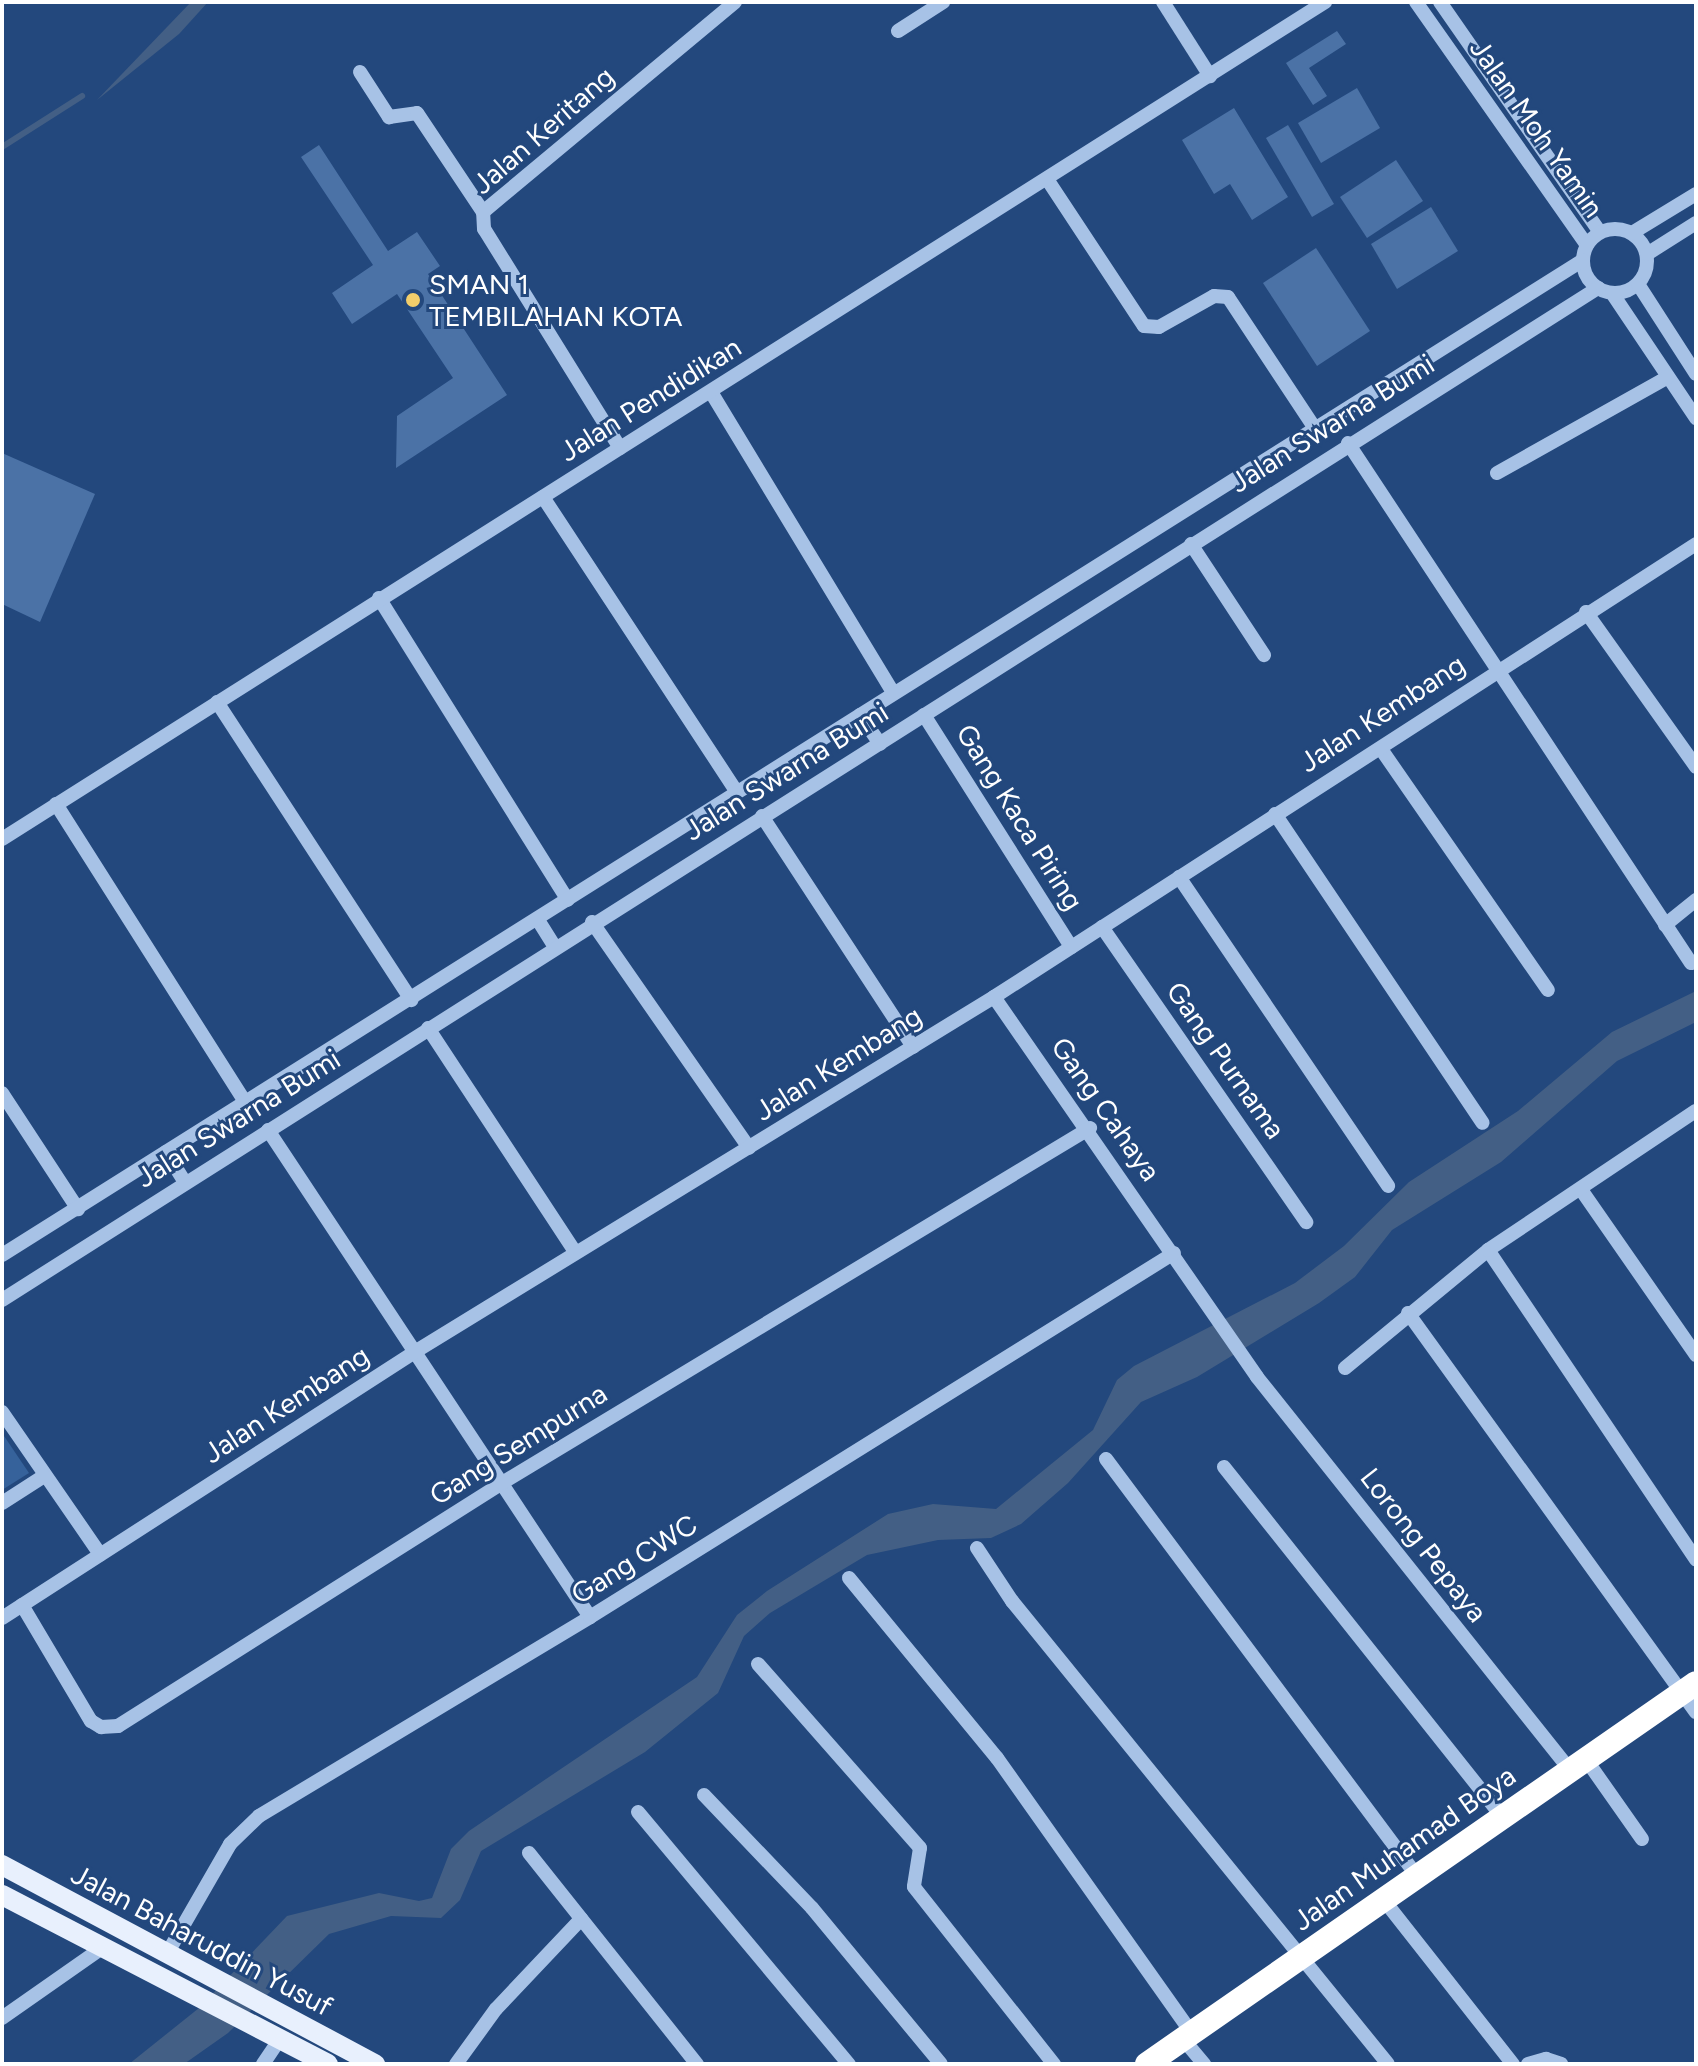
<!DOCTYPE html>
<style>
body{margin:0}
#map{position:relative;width:1698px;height:2066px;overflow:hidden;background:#23487d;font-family:Figtree,sans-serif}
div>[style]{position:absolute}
.green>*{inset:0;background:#36629b}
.water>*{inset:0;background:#435f85}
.stream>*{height:6px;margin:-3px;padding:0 3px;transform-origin:3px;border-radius:3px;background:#435f85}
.building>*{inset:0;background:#4b72a6}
.minor>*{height:14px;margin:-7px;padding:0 7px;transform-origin:7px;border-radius:7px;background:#a7c2e6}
.minor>.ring{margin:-7px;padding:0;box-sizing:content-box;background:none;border:14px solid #a7c2e6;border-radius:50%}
.major>*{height:20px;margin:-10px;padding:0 10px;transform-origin:10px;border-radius:10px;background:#e8f0fd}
.highway>*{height:24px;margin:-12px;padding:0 12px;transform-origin:12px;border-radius:12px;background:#fff}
.dots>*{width:22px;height:22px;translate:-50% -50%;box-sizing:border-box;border:4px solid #23487d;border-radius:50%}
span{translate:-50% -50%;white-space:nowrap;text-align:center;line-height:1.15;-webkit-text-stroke:6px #23487d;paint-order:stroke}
.street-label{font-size:28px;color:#fff}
.poi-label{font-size:28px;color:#fff}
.left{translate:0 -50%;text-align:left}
.frame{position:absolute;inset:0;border:4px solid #fff;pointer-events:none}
</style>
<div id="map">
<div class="green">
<i style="clip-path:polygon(2px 1433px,29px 1473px,2px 1490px)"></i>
</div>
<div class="water">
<i style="clip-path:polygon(191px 2px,208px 2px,179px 34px,97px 100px)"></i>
<i style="clip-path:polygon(1696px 991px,1696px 1022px,1617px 1061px,1501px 1162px,1392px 1230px,1355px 1277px,1319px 1303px,1197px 1377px,1141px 1402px,1068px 1483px,1021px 1524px,991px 1538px,938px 1540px,867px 1555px,770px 1613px,744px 1636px,718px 1693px,645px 1752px,481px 1851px,460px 1900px,441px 1918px,391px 1916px,329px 1934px,228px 2033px,184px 2064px,129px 2064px,199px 2008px,287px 1916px,379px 1893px,419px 1901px,432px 1898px,451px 1849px,469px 1831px,697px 1677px,737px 1615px,767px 1591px,888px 1514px,933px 1504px,996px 1509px,1093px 1430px,1117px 1380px,1134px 1366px,1295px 1283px,1344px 1246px,1409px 1182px,1518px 1111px,1612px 1032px)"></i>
</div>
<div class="stream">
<i style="left:2px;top:147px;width:95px;rotate:-32.5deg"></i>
</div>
<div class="building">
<i style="clip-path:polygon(1337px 31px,1346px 44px,1309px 68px,1327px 96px,1313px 105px,1286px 63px)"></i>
<i style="clip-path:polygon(1357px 88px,1380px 128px,1321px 163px,1298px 123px)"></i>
<i style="clip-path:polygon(1234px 108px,1288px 197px,1252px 220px,1230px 184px,1214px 194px,1182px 140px)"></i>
<i style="clip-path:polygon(1288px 125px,1334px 204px,1312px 217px,1266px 138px)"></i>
<i style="clip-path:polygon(319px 145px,388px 251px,417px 232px,440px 266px,428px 274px,507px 395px,396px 468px,397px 416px,453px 378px,397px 294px,352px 324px,332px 293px,373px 265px,301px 157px)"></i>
<i style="clip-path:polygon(1396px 160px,1423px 201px,1367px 238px,1340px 197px)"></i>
<i style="clip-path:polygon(1431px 207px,1458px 251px,1397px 289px,1371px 244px)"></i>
<i style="clip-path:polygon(1316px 248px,1370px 331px,1317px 366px,1263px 283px)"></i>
<i style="clip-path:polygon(2px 453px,95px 494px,40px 622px,2px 604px)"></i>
</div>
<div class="minor">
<i style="left:1163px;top:2px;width:88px;rotate:57.6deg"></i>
<i style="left:1416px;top:2px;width:297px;rotate:54.9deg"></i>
<i style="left:1440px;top:2px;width:280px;rotate:55.2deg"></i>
<i style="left:898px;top:31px;width:54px;rotate:-32.8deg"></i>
<i style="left:360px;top:72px;width:54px;rotate:57.2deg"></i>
<i style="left:389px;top:117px;width:28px;rotate:-8deg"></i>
<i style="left:417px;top:113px;width:119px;rotate:56.3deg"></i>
<i style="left:1047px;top:179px;width:176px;rotate:56.6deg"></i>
<i style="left:1144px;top:326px;width:15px;rotate:4deg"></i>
<i style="left:1159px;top:327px;width:63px;rotate:-29.4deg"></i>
<i style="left:1214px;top:296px;width:14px;rotate:4deg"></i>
<i style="left:1228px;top:297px;width:156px;rotate:56.5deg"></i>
<i class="ring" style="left:1583px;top:229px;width:50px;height:50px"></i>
<i style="left:1632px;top:233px;width:75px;rotate:-31.4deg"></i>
<i style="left:1647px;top:254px;width:58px;rotate:-32.3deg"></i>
<i style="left:1638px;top:284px;width:107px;rotate:57.2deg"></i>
<i style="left:1612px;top:293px;width:151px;rotate:56.1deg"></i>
<i style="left:711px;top:392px;width:351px;rotate:58.8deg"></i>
<i style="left:1348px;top:443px;width:623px;rotate:56.59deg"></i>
<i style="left:620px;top:448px;width:258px;rotate:-121.8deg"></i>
<i style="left:484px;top:229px;width:17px;rotate:-93deg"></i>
<i style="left:483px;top:212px;width:328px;rotate:-39.8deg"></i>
<i style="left:1497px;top:473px;width:196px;rotate:-29.3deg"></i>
<i style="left:543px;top:497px;width:353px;rotate:56.7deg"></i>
<i style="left:1191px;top:544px;width:133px;rotate:56.7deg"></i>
<i style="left:379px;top:598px;width:356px;rotate:58deg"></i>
<i style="left:1586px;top:612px;width:190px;rotate:54.6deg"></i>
<i style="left:217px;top:702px;width:356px;rotate:56.9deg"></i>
<i style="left:860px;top:715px;width:35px;rotate:55deg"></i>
<i style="left:924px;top:715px;width:275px;rotate:57.6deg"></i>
<i style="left:1381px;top:749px;width:293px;rotate:55.3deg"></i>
<i style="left:56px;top:804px;width:353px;rotate:57.6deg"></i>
<i style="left:1275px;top:814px;width:372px;rotate:56.1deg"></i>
<i style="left:762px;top:816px;width:276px;rotate:56.8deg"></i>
<i style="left:2px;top:839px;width:1566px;rotate:-32.32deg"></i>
<i style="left:1179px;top:877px;width:373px;rotate:55.9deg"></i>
<i style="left:538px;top:920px;width:31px;rotate:58deg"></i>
<i style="left:592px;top:922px;width:275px;rotate:55.2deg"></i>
<i style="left:1665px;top:925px;width:40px;rotate:-39deg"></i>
<i style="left:1102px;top:927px;width:359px;rotate:55.3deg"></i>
<i style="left:994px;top:997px;width:462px;rotate:55.3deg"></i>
<i style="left:1257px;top:1377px;width:502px;rotate:51.46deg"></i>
<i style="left:428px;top:1028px;width:268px;rotate:56.7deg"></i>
<i style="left:2px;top:1093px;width:139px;rotate:56.8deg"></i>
<i style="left:268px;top:1130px;width:584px;rotate:56.53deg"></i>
<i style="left:166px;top:1152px;width:36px;rotate:58deg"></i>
<i style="left:1582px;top:1191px;width:200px;rotate:55.2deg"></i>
<i style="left:1488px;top:1250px;width:373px;rotate:56.1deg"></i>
<i style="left:2px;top:1255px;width:1868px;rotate:-32.18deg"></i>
<i style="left:2px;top:1300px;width:1890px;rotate:-32.38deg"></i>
<i style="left:1408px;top:1313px;width:492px;rotate:54.2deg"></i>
<i style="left:1345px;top:1368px;width:185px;rotate:-39.5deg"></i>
<i style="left:1488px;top:1250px;width:250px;rotate:-33.8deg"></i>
<i style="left:2px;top:1412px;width:173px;rotate:55.4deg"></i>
<i style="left:1106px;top:1459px;width:520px;rotate:53.28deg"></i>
<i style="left:1224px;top:1467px;width:447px;rotate:51.5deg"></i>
<i style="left:2px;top:1503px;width:50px;rotate:-32.7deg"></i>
<i style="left:977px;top:1548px;width:64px;rotate:56.6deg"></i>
<i style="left:1012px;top:1601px;width:596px;rotate:50.92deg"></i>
<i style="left:849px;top:1578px;width:233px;rotate:50.6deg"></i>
<i style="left:997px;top:1758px;width:337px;rotate:54.7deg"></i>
<i style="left:22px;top:1605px;width:135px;rotate:59.3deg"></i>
<i style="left:91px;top:1721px;width:12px;rotate:31deg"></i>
<i style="left:101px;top:1727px;width:17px;rotate:-3deg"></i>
<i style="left:118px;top:1726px;width:454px;rotate:-32.3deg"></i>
<i style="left:502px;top:1483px;width:687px;rotate:-31.12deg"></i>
<i style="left:2px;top:1618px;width:489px;rotate:-32.8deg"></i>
<i style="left:413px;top:1353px;width:681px;rotate:-31.5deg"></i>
<i style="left:994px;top:997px;width:835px;rotate:-32.83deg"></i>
<i style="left:758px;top:1664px;width:245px;rotate:48.6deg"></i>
<i style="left:920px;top:1848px;width:39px;rotate:99deg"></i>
<i style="left:914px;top:1887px;width:226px;rotate:51.7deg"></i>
<i style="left:1585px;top:1758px;width:99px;rotate:54.9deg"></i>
<i style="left:704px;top:1795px;width:156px;rotate:46.3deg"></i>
<i style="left:812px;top:1908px;width:202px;rotate:50.4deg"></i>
<i style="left:638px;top:1812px;width:329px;rotate:50.1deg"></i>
<i style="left:529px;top:1853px;width:270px;rotate:51.5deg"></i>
<i style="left:1383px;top:1899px;width:210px;rotate:51.8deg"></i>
<i style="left:168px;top:1952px;width:125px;rotate:-60.1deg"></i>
<i style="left:230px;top:1844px;width:40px;rotate:-44deg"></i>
<i style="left:259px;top:1816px;width:386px;rotate:-31deg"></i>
<i style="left:590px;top:1617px;width:688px;rotate:-31.93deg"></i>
<i style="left:2px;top:2018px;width:122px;rotate:-35deg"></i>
<i style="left:1183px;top:2039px;width:33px;rotate:50deg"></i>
<i style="left:263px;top:2064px;width:30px;rotate:-56deg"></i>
<i style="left:456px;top:2064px;width:68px;rotate:-54deg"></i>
<i style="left:496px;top:2009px;width:124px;rotate:-46.6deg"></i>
<i style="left:1528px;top:2064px;width:19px;rotate:-16deg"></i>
<i style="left:1546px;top:2059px;width:16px;rotate:18deg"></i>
</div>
<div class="major">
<i style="left:2px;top:1865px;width:423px;rotate:28.1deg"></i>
<i style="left:2px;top:1895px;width:367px;rotate:27.4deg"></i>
</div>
<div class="highway">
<i style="left:1147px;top:2064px;width:668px;rotate:-34.76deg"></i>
</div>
<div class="dots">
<i style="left:413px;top:300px;background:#f1cd6b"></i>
</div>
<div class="street-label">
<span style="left:1537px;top:128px;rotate:55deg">Jalan Moh Yamin</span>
<span style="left:543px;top:130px;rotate:-41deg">Jalan Keritang</span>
<span style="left:650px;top:399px;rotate:-32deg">Jalan Pendidikan</span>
<span style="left:1332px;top:423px;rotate:-32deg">Jalan Swarna Bumi</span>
<span style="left:1382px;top:713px;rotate:-33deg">Jalan Kembang</span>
<span style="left:786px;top:771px;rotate:-32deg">Jalan Swarna Bumi</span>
<span style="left:1020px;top:817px;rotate:58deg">Gang Kaca Piring</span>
<span style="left:1226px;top:1060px;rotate:55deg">Gang Purnama</span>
<span style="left:838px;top:1063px;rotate:-32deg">Jalan Kembang</span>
<span style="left:1106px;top:1109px;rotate:55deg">Gang Cahaya</span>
<span style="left:238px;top:1118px;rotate:-32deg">Jalan Swarna Bumi</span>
<span style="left:286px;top:1404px;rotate:-33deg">Jalan Kembang</span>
<span style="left:518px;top:1444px;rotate:-32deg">Gang Sempurna</span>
<span style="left:1424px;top:1545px;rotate:52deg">Lorong Pepaya</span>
<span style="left:634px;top:1559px;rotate:-32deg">Gang CWC</span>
<span style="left:1404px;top:1848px;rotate:-35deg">Jalan Muhamad Boya</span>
<span style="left:202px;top:1940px;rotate:28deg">Jalan Baharuddin Yusuf</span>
</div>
<div class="poi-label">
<span class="left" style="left:429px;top:300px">SMAN 1<br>TEMBILAHAN KOTA</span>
</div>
<div class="frame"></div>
</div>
